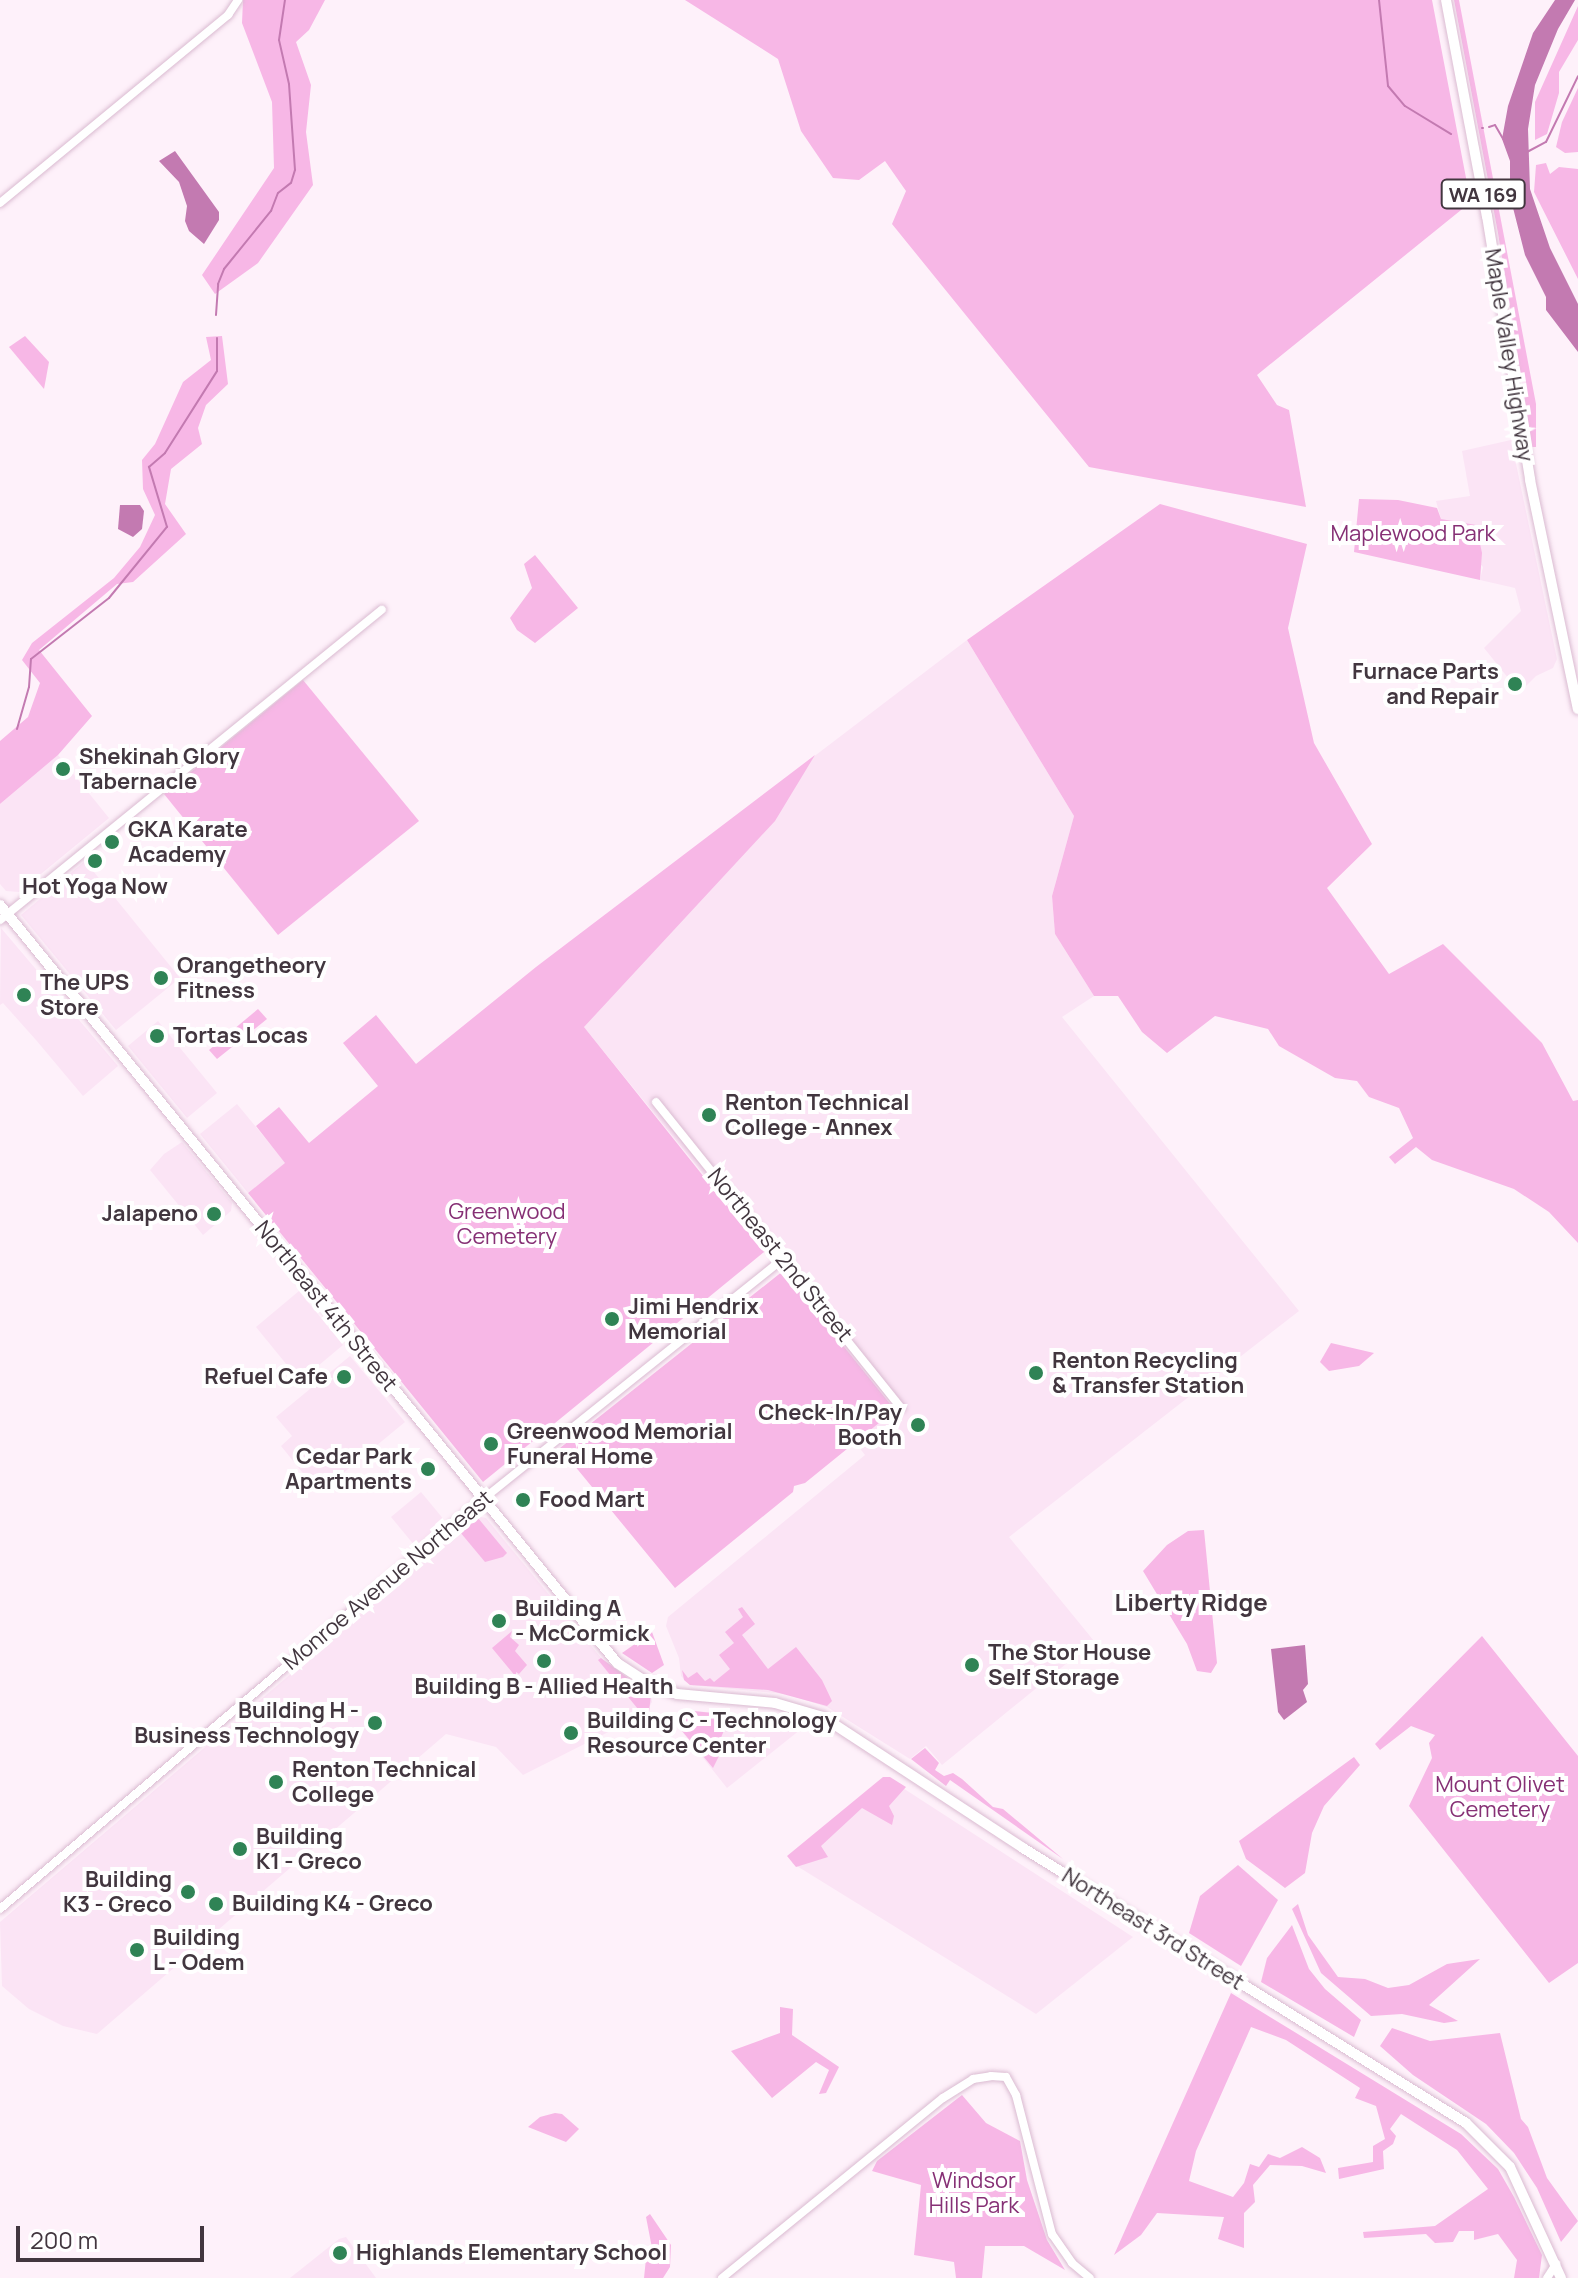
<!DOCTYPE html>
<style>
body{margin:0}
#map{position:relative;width:1578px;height:2278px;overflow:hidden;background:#fef1fa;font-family:Manrope,sans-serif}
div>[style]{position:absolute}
.built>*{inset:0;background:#fbe4f5}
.green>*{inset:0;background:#f7b7e6}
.water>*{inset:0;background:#c37ab1}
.stream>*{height:2px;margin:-1px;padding:0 1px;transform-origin:1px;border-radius:1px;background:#c37ab1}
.roads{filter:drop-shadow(0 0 2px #dabbd1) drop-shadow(0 0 2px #dabbd1)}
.minor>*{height:8px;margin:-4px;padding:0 4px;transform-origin:4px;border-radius:4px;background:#fff}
.major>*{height:10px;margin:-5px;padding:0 5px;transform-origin:5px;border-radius:5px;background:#fff}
.dots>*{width:22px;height:22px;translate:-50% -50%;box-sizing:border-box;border:4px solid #fff;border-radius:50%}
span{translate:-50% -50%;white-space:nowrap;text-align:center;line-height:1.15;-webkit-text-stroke:8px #fff;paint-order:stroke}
.shield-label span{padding:2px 6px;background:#fff;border:2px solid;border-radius:6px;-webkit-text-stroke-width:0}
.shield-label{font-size:20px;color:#42363f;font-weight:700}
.street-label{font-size:22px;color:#42363f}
.park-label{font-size:22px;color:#863075}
.poi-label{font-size:22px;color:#42363f;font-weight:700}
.right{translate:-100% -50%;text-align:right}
.left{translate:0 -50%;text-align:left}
.neighbourhood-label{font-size:24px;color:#42363f;font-weight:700}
.scale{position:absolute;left:16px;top:2226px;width:188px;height:36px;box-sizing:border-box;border:4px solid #42363f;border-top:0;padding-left:10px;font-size:24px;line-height:28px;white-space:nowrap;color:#42363f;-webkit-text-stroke:6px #fff;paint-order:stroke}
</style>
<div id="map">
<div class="built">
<i style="clip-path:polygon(1511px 440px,1557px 659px,1553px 668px,1536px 676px,1525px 687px,1521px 674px,1509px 679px,1484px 648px,1521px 611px,1515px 588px,1480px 580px,1483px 567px,1441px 519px,1436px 501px,1470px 496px,1462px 451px)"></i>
<i style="clip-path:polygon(967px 640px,1074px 816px,1052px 896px,1055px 934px,1094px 996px,1062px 1017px,1299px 1311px,1009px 1537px,1094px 1641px,942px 1765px,926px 1746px,910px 1759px,827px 1707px,786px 1694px,690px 1685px,681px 1676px,679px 1658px,666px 1626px,668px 1617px,865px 1455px,855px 1442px,895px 1410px,536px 968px)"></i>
<i style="clip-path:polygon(58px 755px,109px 818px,19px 892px,6px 891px,0 884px,0 804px)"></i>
<i style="clip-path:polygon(85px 861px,180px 978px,116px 1030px,21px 915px)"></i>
<i style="clip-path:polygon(1px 928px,118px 1066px,83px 1096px,36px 1040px,3px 1003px,0 1005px)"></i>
<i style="clip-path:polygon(158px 1021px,217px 1093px,187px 1118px,128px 1046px)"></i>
<i style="clip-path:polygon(237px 1104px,286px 1163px,248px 1193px,200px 1134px)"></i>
<i style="clip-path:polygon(182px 1142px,232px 1203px,231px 1211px,203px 1235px,150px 1170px,164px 1154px)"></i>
<i style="clip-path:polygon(299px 1291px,343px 1345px,300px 1381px,256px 1327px)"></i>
<i style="clip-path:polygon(350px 1356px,405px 1422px,319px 1493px,281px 1446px,292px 1436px,276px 1417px)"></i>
<i style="clip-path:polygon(421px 1492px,445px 1521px,415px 1546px,391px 1517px)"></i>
<i style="clip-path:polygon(476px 1516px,486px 1518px,606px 1664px,651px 1695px,652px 1702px,646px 1713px,523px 1775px,496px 1747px,446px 1734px,97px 2034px,63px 2026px,29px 2009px,2px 1986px,0 1922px)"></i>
<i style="clip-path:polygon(683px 1710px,783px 1719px,805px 1726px,727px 1788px,672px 1719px)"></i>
<i style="clip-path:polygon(892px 1781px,1133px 1937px,1036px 2014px,792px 1863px)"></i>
<i style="clip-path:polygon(346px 2237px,376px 2278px,290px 2278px,339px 2239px)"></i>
</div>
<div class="green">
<i style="clip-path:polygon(243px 0,325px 0,309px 30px,296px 42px,311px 85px,306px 132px,313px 185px,258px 263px,215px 294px,202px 275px,274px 168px,272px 102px,242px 23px)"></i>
<i style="clip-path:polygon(685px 0,1432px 0,1467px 183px,1466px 206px,1257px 375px,1277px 405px,1289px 410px,1306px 507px,1089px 467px,892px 224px,906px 191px,885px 161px,859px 180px,833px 178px,801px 131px,778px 59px)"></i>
<i style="clip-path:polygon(1454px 0,1459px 0,1536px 404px,1536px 447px,1532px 447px,1498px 233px)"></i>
<i style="clip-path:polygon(1578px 6px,1578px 40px,1559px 72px,1559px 93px,1547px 134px,1535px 140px,1535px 102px)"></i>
<i style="clip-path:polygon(1578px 88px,1578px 152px,1565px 153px,1556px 147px,1562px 122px)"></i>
<i style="clip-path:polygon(1546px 163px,1550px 174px,1559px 167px,1578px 169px,1578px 279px,1534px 192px,1536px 165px)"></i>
<i style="clip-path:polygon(25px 336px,49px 362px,44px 389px,9px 347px)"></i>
<i style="clip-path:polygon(222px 336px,228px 384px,206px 405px,198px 428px,202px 444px,171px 469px,165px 504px,186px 534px,133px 582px,117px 584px,39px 650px,92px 716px,58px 755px,0 804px,0 741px,28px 717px,40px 683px,22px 660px,32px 643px,114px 578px,140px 547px,155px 515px,143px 489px,142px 460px,155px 444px,183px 382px,211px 360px,206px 337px)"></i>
<i style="clip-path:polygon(1359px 499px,1398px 500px,1437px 508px,1441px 519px,1476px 525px,1482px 553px,1480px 580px,1354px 552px)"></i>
<i style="clip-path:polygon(1160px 504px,1307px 544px,1288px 628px,1314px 743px,1372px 844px,1327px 888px,1389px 974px,1443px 944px,1542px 1043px,1573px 1101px,1578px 1100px,1578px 1243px,1549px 1212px,1514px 1189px,1432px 1160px,1416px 1147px,1395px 1164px,1389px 1157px,1413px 1138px,1399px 1108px,1369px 1097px,1357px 1081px,1335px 1078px,1279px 1046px,1268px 1029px,1215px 1016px,1167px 1053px,1142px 1032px,1118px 996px,1094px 996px,1055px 934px,1052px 896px,1074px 816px,967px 640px)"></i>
<i style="clip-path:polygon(535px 555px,578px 608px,535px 643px,517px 630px,510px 618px,532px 588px,524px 564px)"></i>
<i style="clip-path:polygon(303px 680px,419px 821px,278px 935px,164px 794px)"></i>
<i style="clip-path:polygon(815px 755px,775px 821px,584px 1027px,764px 1252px,483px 1482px,248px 1193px,285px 1163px,256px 1126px,279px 1107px,309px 1143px,378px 1086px,343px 1043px,376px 1015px,416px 1064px,536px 967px)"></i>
<i style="clip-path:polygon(258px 1009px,267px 1019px,217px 1059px,209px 1050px)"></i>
<i style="clip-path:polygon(783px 1271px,895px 1410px,805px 1483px,794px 1486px,793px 1492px,675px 1588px,560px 1448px)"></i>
<i style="clip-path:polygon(1331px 1343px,1374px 1353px,1359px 1366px,1329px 1371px,1320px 1362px)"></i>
<i style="clip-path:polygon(478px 1518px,507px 1553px,503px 1557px,485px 1562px,460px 1532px)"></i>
<i style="clip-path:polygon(1204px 1530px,1217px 1663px,1211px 1673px,1197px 1671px,1187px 1644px,1143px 1571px,1167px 1545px,1188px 1531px)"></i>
<i style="clip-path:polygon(742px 1607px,755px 1624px,742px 1635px,768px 1669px,796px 1647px,822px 1680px,832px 1701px,827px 1706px,768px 1690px,690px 1685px,684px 1680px,682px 1670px,688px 1678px,697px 1672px,705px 1681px,710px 1678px,714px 1682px,730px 1669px,719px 1655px,734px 1643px,725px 1632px,743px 1617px,738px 1609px)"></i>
<i style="clip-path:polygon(512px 1631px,510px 1637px,519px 1645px,515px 1651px,527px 1665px,519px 1674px,516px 1672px,516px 1677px,492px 1648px)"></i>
<i style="clip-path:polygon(652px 1632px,664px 1665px,652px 1673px,622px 1653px)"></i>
<i style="clip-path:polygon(1482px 1636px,1578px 1756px,1578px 1963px,1549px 1983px,1409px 1806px,1432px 1758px,1429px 1743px,1435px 1735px,1411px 1726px,1380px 1750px,1375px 1744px)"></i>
<i style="clip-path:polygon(601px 1658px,651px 1695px,649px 1712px,642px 1714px,598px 1660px)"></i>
<i style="clip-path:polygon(683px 1710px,733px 1715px,734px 1721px,728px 1721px,720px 1740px,725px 1744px,713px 1768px,672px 1719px)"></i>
<i style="clip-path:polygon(925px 1748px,939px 1763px,935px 1770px,944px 1776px,953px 1773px,962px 1779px,993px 1807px,1003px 1809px,1063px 1859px,950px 1780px,946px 1786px,911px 1759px)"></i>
<i style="clip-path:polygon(1354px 1757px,1360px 1765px,1324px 1806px,1312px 1833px,1305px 1873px,1285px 1888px,1246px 1859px,1239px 1841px)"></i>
<i style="clip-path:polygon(890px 1777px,906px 1787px,889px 1806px,894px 1816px,892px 1825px,862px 1808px,821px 1846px,828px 1857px,796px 1867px,787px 1856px,883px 1777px)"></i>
<i style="clip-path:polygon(1238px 1865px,1278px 1900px,1241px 1966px,1189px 1933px,1200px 1896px)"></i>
<i style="clip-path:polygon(1298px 1904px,1308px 1935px,1338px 1977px,1365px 1979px,1388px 1988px,1409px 1985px,1447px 1964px,1480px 1959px,1429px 2005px,1458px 2021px,1444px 2023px,1402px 2014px,1371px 2016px,1321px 1973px,1292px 1909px)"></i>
<i style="clip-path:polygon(1292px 1925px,1309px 1969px,1325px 1989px,1361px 2020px,1354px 2037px,1261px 1982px,1267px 1958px)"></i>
<i style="clip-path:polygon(1231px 1993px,1461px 2134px,1498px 2169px,1514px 2197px,1542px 2255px,1539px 2278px,1514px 2278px,1517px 2260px,1498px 2234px,1474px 2240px,1474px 2231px,1459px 2231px,1453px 2242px,1435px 2243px,1426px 2234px,1364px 2238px,1363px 2232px,1435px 2226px,1488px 2189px,1457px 2150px,1401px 2114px,1390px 2129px,1396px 2136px,1393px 2144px,1383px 2151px,1384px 2169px,1339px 2179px,1338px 2168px,1373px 2162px,1373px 2146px,1385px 2139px,1376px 2106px,1355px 2098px,1360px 2088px,1286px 2040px,1251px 2027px,1196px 2151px,1189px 2181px,1233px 2197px,1244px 2183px,1250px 2164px,1259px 2167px,1268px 2154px,1280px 2158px,1302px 2147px,1320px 2158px,1326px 2173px,1302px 2166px,1270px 2165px,1253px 2185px,1255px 2202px,1244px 2213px,1244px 2248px,1218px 2239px,1224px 2217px,1157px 2213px,1141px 2235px,1114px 2255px)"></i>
<i style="clip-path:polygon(780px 2007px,793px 2009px,792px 2035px,839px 2067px,826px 2093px,819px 2094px,829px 2070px,816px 2062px,772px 2098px,731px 2051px,780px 2033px)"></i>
<i style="clip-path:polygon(1392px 2028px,1430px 2041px,1500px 2033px,1521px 2119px,1528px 2127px,1547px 2178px,1578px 2221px,1561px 2242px,1537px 2188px,1514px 2153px,1486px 2124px,1413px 2075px,1380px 2046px)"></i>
<i style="clip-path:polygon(962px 2095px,986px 2123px,1020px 2141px,1027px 2180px,1047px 2240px,1065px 2270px,1024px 2246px,985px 2246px,982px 2278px,956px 2278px,954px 2262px,914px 2255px,921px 2185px,872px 2171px,877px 2161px)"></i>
<i style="clip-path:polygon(555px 2113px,562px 2114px,579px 2129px,566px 2142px,528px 2127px,540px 2117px)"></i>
<i style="clip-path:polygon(650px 2214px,671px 2245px,670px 2267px,663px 2278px,644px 2278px,647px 2249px,652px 2248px,646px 2217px)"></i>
</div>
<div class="water">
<i style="clip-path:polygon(1555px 0,1575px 0,1558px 29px,1535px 85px,1528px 129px,1530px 189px,1550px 248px,1578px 304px,1578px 352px,1546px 310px,1546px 297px,1525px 255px,1510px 196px,1510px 161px,1502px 139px,1508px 106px,1533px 33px)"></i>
<i style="clip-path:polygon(175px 151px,219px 212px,219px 220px,204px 244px,189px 231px,185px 221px,187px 206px,179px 182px,159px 161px)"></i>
<i style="clip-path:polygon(120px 505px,140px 505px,144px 511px,142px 529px,133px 537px,118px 529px)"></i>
<i style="clip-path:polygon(1305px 1645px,1308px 1684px,1303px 1690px,1307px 1702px,1284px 1720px,1278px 1712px,1271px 1649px)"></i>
</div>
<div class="stream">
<i style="left:1379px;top:0;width:86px;rotate:84deg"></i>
<i style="left:1388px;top:86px;width:26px;rotate:50deg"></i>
<i style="left:1405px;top:106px;width:54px;rotate:31.3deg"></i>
<i style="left:1489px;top:127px;width:6px;rotate:-18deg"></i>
<i style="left:1495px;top:125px;width:16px;rotate:60deg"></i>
<i style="left:1482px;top:128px;width:1px"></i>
<i style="left:1527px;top:152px;width:21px;rotate:-28deg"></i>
<i style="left:1546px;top:142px;width:73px;rotate:-64.1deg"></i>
<i style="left:216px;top:315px;width:31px;rotate:-86deg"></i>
<i style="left:218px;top:284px;width:16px;rotate:-68deg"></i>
<i style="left:224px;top:269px;width:75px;rotate:-51deg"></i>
<i style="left:271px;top:211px;width:19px;rotate:-69deg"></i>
<i style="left:278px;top:193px;width:16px;rotate:-38deg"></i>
<i style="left:291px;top:183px;width:14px;rotate:-73deg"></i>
<i style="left:295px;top:170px;width:86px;rotate:-94deg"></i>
<i style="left:289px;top:84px;width:45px;rotate:-102.8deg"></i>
<i style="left:279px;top:40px;width:40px;rotate:-81.5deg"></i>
<i style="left:17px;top:729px;width:44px;rotate:-74.1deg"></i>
<i style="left:29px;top:687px;width:28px;rotate:-86deg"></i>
<i style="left:31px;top:659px;width:99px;rotate:-38deg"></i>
<i style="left:109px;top:598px;width:92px;rotate:-50.8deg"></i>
<i style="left:167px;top:527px;width:63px;rotate:-106.7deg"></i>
<i style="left:149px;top:467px;width:21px;rotate:-41deg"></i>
<i style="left:165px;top:453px;width:97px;rotate:-57.6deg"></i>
<i style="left:217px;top:371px;width:33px;rotate:-90deg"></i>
</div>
<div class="roads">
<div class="minor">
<i style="left:0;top:203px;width:296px;rotate:-39.5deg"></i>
<i style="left:228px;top:15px;width:18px;rotate:-56deg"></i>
<i style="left:0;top:920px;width:492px;rotate:-39.1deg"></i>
<i style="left:656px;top:1102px;width:392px;rotate:51.3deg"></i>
<i style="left:0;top:1909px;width:632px;rotate:-40.32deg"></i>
<i style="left:482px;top:1500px;width:386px;rotate:-38.7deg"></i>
<i style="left:722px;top:2278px;width:285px;rotate:-39.2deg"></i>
<i style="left:943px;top:2098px;width:36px;rotate:-32deg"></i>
<i style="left:973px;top:2079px;width:18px;rotate:-9deg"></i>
<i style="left:991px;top:2076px;width:15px;rotate:4deg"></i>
<i style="left:1006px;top:2077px;width:21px;rotate:61deg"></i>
<i style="left:1016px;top:2095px;width:144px;rotate:75.5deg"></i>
<i style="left:1052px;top:2234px;width:35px;rotate:55deg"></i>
<i style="left:1072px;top:2263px;width:23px;rotate:40deg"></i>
<i style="left:1547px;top:2278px;width:17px;rotate:-57deg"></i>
</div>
<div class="major">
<i style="left:1446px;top:0;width:220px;rotate:79.3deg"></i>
<i style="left:1487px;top:216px;width:267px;rotate:80.7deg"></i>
<i style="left:1530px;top:480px;width:234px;rotate:78.2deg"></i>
<i style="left:0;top:905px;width:977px;rotate:50.85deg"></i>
<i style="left:617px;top:1663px;width:35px;rotate:33deg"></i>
<i style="left:646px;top:1682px;width:33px;rotate:21deg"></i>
<i style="left:677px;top:1694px;width:98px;rotate:5.2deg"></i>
<i style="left:775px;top:1703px;width:50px;rotate:16.3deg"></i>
<i style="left:823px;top:1717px;width:239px;rotate:33.2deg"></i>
<i style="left:1023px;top:1848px;width:521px;rotate:31.83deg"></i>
<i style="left:1466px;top:2123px;width:62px;rotate:45deg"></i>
<i style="left:1510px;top:2167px;width:122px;rotate:65.3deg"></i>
</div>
</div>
<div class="dots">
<i style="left:1515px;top:684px;background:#2f8355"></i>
<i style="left:63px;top:769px;background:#2f8355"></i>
<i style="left:112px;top:842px;background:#2f8355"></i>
<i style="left:95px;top:861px;background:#2f8355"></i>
<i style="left:161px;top:978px;background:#2f8355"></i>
<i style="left:24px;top:995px;background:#2f8355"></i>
<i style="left:157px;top:1036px;background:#2f8355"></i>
<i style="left:709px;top:1115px;background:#2f8355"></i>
<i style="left:214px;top:1214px;background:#2f8355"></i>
<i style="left:612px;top:1319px;background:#2f8355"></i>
<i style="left:1036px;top:1373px;background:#2f8355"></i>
<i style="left:344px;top:1377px;background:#2f8355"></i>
<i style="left:918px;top:1425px;background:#2f8355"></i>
<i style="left:491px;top:1444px;background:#2f8355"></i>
<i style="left:428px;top:1469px;background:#2f8355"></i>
<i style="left:523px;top:1500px;background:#2f8355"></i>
<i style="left:499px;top:1621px;background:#2f8355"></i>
<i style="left:544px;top:1661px;background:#2f8355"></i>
<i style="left:972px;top:1665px;background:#2f8355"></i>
<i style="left:375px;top:1723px;background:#2f8355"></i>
<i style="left:571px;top:1733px;background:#2f8355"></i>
<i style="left:276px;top:1782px;background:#2f8355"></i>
<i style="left:240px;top:1849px;background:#2f8355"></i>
<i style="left:188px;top:1892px;background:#2f8355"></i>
<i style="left:216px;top:1904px;background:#2f8355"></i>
<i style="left:137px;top:1950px;background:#2f8355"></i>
<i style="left:340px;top:2253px;background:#2f8355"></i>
</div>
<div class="shield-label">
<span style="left:1483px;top:194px">WA 169</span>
</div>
<div class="street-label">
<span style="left:1509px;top:355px;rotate:81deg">Maple Valley Highway</span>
<span style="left:780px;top:1255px;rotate:51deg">Northeast 2nd Street</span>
<span style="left:326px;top:1306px;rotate:51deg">Northeast 4th Street</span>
<span style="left:388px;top:1580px;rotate:-40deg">Monroe Avenue Northeast</span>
<span style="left:1153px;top:1929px;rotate:32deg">Northeast 3rd Street</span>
</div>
<div class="park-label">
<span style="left:1413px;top:534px">Maplewood Park</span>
<span style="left:507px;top:1224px">Greenwood<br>Cemetery</span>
<span style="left:1500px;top:1797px">Mount Olivet<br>Cemetery</span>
<span style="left:974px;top:2193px">Windsor<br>Hills Park</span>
</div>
<div class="poi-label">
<span class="right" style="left:1499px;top:684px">Furnace Parts<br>and Repair</span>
<span class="left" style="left:79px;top:769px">Shekinah Glory<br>Tabernacle</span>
<span class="left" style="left:128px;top:842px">GKA Karate<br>Academy</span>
<span style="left:95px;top:887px">Hot Yoga Now</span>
<span class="left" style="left:177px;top:978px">Orangetheory<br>Fitness</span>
<span class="left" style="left:40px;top:995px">The UPS<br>Store</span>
<span class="left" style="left:173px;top:1036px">Tortas Locas</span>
<span class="left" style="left:725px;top:1115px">Renton Technical<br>College - Annex</span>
<span class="right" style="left:198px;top:1214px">Jalapeno</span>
<span class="left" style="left:628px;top:1319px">Jimi Hendrix<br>Memorial</span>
<span class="left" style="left:1052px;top:1373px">Renton Recycling<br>&amp; Transfer Station</span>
<span class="right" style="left:328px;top:1377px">Refuel Cafe</span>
<span class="right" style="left:902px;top:1425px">Check-In/Pay<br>Booth</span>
<span class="left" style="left:507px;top:1444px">Greenwood Memorial<br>Funeral Home</span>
<span class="right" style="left:412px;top:1469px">Cedar Park<br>Apartments</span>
<span class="left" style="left:539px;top:1500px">Food Mart</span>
<span class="left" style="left:515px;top:1621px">Building A<br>- McCormick</span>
<span class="left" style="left:988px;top:1665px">The Stor House<br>Self Storage</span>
<span style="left:544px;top:1687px">Building B - Allied Health</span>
<span class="right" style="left:359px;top:1723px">Building H -<br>Business Technology</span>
<span class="left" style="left:587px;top:1733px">Building C - Technology<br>Resource Center</span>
<span class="left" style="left:292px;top:1782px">Renton Technical<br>College</span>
<span class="left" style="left:256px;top:1849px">Building<br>K1 - Greco</span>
<span class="right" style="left:172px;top:1892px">Building<br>K3 - Greco</span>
<span class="left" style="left:232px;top:1904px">Building K4 - Greco</span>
<span class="left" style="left:153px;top:1950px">Building<br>L - Odem</span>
<span class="left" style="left:356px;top:2253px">Highlands Elementary School</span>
</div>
<div class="neighbourhood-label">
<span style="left:1191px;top:1602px">Liberty Ridge</span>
</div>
<div class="scale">200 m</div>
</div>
